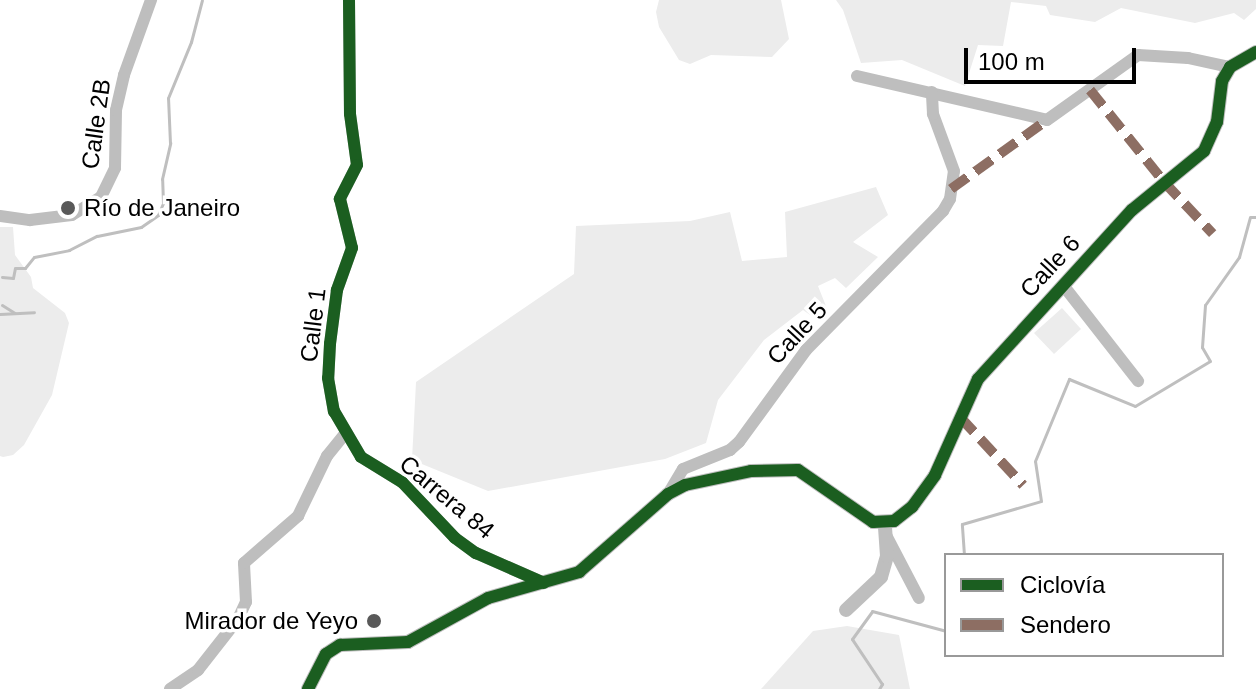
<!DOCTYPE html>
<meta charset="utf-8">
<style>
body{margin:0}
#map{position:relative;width:1256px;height:689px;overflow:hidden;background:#fff;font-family:Helvetica,sans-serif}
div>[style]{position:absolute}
.green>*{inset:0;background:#ececec}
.stream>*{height:3px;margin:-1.5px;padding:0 1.5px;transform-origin:1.5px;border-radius:1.5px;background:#bfbfbf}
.minor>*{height:12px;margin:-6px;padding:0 6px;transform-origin:6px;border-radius:6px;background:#bebebe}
.tertiary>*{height:14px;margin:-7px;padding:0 7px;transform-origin:7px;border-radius:7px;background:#bebebe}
.quiet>*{height:10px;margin-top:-5px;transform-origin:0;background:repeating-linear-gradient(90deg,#8d6e63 0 20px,transparent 0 30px)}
.cycleway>*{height:12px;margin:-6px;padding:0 6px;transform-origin:6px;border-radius:6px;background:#1b5e20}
.dots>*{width:22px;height:22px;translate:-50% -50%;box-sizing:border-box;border:4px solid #fff;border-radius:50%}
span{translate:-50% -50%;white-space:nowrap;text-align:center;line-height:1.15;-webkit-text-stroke:7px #fff;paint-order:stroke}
.street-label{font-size:24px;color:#000}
.poi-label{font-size:24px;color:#000}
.left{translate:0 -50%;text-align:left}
.right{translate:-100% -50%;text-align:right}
.legend{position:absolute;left:944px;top:553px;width:280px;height:104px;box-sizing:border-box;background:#fff;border:2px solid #999;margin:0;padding:10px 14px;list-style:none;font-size:24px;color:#000}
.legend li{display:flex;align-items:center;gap:16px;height:40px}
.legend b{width:40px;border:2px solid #999}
.scale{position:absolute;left:964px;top:48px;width:172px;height:36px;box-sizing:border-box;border:4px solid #000;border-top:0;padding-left:10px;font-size:24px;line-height:28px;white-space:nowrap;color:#000;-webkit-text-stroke:6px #fff;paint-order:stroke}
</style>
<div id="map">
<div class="green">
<i style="clip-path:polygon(659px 0,781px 0,789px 39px,772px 57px,711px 55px,690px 64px,679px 60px,659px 27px,656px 12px)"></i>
<i style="clip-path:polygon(836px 0,1256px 0,1256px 9px,1244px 20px,1234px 13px,1195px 23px,1121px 8px,1095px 22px,1050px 15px,1046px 6px,1011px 2px,1003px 46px,978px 45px,965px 86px,902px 60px,861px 63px,843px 10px)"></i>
<i style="clip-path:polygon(876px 187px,888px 215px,853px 242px,878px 257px,846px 288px,835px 278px,818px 286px,826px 306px,813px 317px,803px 310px,764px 340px,718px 400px,706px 443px,665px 459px,488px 491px,412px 460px,416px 382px,574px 274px,576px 226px,690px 221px,730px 212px,742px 261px,787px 257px,785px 212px)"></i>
<i style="clip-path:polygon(0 227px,13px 227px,15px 255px,31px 277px,33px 288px,65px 313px,69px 323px,52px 395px,24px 445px,13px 455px,3px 457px,0 456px)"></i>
<i style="clip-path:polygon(1062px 308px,1081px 329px,1054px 354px,1034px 333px)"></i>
<i style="clip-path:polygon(847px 626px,899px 635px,910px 689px,761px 689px,813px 631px)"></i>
</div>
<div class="stream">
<i style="left:2px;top:277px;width:11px;rotate:5deg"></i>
<i style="left:13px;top:278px;width:10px;rotate:-79deg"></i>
<i style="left:15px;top:268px;width:10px"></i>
<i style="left:25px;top:268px;width:14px;rotate:-51deg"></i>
<i style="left:34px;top:257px;width:36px;rotate:-11deg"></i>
<i style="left:69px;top:250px;width:31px;rotate:-27deg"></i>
<i style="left:97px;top:236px;width:45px;rotate:-11.6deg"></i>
<i style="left:141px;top:227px;width:21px;rotate:-35deg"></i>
<i style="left:158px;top:215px;width:13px;rotate:-67deg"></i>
<i style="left:163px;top:203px;width:24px;rotate:-92deg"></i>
<i style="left:162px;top:179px;width:37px;rotate:-77deg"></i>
<i style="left:170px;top:143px;width:45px;rotate:-92.5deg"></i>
<i style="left:168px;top:98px;width:61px;rotate:-67.7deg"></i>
<i style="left:191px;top:42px;width:43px;rotate:-75.3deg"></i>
<i style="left:2px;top:305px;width:15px;rotate:32deg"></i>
<i style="left:0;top:314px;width:34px;rotate:-3deg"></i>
<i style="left:964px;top:555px;width:31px;rotate:-94deg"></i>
<i style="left:962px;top:524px;width:82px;rotate:-16.2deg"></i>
<i style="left:1041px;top:501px;width:40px;rotate:-98.5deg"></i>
<i style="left:1035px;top:461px;width:89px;rotate:-67.5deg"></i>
<i style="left:1069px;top:379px;width:71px;rotate:22.2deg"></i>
<i style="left:1135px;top:406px;width:87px;rotate:-31deg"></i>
<i style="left:1210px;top:361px;width:16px;rotate:-120deg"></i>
<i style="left:1202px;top:347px;width:42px;rotate:-85.9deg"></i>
<i style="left:1205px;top:305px;width:59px;rotate:-54.7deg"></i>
<i style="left:1239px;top:257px;width:41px;rotate:-74.6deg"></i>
<i style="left:1250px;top:217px;width:6px"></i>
<i style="left:975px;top:655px;width:1px"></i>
<i style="left:879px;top:689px;width:6px;rotate:-59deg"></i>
<i style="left:882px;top:684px;width:54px;rotate:-123.7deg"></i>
<i style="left:852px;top:639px;width:34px;rotate:-54deg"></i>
<i style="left:872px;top:611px;width:77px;rotate:15.1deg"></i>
</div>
<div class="minor">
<i style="left:349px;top:0;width:114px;rotate:89.5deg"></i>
<i style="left:350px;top:114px;width:51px;rotate:82.2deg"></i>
<i style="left:357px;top:165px;width:38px;rotate:117deg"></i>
<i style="left:340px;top:199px;width:50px;rotate:76.2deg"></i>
<i style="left:352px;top:248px;width:45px;rotate:109.7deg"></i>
<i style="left:337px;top:290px;width:54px;rotate:97.4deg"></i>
<i style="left:330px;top:344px;width:34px;rotate:93deg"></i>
<i style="left:328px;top:378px;width:34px;rotate:80deg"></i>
<i style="left:334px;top:411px;width:53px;rotate:59.6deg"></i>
<i style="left:361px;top:457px;width:48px;rotate:31.4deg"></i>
<i style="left:402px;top:482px;width:77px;rotate:46.6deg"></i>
<i style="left:455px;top:538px;width:26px;rotate:36deg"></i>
<i style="left:476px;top:553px;width:74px;rotate:23.8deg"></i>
<i style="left:857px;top:76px;width:195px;rotate:13deg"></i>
<i style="left:1047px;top:120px;width:112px;rotate:-35.5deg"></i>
<i style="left:1138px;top:55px;width:50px;rotate:3.4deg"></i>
<i style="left:1188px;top:58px;width:43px;rotate:12.1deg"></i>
<i style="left:0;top:216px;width:30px;rotate:8deg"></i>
<i style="left:30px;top:220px;width:42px;rotate:-6.8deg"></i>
<i style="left:72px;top:215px;width:34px;rotate:-32deg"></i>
<i style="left:101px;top:197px;width:32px;rotate:-64deg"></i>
<i style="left:115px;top:168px;width:58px;rotate:-89deg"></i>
<i style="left:116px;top:110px;width:36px;rotate:-77deg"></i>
<i style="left:124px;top:75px;width:80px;rotate:-70.2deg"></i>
<i style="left:1063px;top:285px;width:122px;rotate:52deg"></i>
<i style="left:668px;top:494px;width:29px;rotate:-59deg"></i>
<i style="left:683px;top:469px;width:51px;rotate:-22deg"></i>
<i style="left:730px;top:450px;width:12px;rotate:-42deg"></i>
<i style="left:739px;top:442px;width:114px;rotate:-53.9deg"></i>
<i style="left:806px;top:350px;width:195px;rotate:-45.4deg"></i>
<i style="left:943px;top:211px;width:14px;rotate:-60deg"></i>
<i style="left:950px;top:199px;width:28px;rotate:-82deg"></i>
<i style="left:954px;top:171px;width:61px;rotate:-110.2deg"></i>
<i style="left:933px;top:114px;width:22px;rotate:-93deg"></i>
<i style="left:886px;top:535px;width:71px;rotate:62.4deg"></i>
<i style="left:170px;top:689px;width:34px;rotate:-34deg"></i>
<i style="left:198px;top:670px;width:65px;rotate:-51.9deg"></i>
<i style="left:238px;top:619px;width:19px;rotate:-65deg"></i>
<i style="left:246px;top:602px;width:39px;rotate:-93deg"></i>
<i style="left:244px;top:563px;width:72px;rotate:-41deg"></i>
<i style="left:298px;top:516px;width:67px;rotate:-64.2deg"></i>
<i style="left:327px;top:456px;width:28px;rotate:-51deg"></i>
</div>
<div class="tertiary">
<i style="left:846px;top:610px;width:48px;rotate:-43.3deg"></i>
<i style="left:881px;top:577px;width:22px;rotate:-74deg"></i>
<i style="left:887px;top:556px;width:32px;rotate:-94deg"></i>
<i style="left:308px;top:689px;width:39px;rotate:-63deg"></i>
<i style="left:326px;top:654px;width:17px;rotate:-33deg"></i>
<i style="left:340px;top:645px;width:68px;rotate:-2.5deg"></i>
<i style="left:408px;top:642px;width:91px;rotate:-28.8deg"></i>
<i style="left:488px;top:598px;width:95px;rotate:-15.9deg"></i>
<i style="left:579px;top:572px;width:118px;rotate:-41.2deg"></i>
<i style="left:668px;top:494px;width:19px;rotate:-28deg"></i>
<i style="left:685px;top:485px;width:67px;rotate:-12deg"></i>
<i style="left:751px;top:471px;width:47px;rotate:-1.2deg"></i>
<i style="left:798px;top:470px;width:91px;rotate:34.7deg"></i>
<i style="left:873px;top:522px;width:21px;rotate:-3deg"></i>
<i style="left:894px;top:521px;width:23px;rotate:-38deg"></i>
<i style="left:912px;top:507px;width:39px;rotate:-54deg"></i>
<i style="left:935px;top:475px;width:105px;rotate:-65.9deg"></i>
<i style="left:978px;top:379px;width:229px;rotate:-47.7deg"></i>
<i style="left:1132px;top:210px;width:93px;rotate:-39.3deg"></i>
<i style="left:1204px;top:151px;width:32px;rotate:-66deg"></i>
<i style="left:1217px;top:122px;width:41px;rotate:-83deg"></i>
<i style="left:1222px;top:81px;width:16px;rotate:-60deg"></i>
<i style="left:1230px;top:67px;width:30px;rotate:-30deg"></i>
</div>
<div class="quiet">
<i style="left:1090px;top:90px;width:118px;rotate:51.2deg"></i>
<i style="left:1164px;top:182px;width:71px;rotate:46.7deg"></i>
<i style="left:951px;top:189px;width:118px;rotate:-35.7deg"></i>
<i style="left:960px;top:417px;width:93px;rotate:47.2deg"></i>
</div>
<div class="cycleway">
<i style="left:349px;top:0;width:114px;rotate:89.5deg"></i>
<i style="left:350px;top:114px;width:51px;rotate:82.2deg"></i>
<i style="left:357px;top:165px;width:38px;rotate:117deg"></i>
<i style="left:340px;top:199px;width:50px;rotate:76.2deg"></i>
<i style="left:352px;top:248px;width:45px;rotate:109.7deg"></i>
<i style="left:337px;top:290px;width:54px;rotate:97.4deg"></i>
<i style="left:330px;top:344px;width:34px;rotate:93deg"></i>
<i style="left:328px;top:378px;width:34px;rotate:80deg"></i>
<i style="left:334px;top:411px;width:53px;rotate:59.6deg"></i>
<i style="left:361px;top:457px;width:48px;rotate:31.4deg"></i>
<i style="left:402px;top:482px;width:77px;rotate:46.6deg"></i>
<i style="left:455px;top:538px;width:26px;rotate:36deg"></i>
<i style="left:476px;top:553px;width:74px;rotate:23.8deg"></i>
<i style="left:308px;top:689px;width:39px;rotate:-63deg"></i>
<i style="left:326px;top:654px;width:17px;rotate:-33deg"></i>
<i style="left:340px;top:645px;width:68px;rotate:-2.5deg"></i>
<i style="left:408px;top:642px;width:91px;rotate:-28.8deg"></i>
<i style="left:488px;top:598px;width:95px;rotate:-15.9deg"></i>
<i style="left:579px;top:572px;width:118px;rotate:-41.2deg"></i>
<i style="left:668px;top:494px;width:19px;rotate:-28deg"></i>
<i style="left:685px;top:485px;width:67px;rotate:-12deg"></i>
<i style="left:751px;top:471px;width:47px;rotate:-1.2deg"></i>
<i style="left:798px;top:470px;width:91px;rotate:34.7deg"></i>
<i style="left:873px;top:522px;width:21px;rotate:-3deg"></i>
<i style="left:894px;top:521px;width:23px;rotate:-38deg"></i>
<i style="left:912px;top:507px;width:39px;rotate:-54deg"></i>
<i style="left:935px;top:475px;width:105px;rotate:-65.9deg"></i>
<i style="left:978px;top:379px;width:229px;rotate:-47.7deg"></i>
<i style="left:1132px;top:210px;width:93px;rotate:-39.3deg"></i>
<i style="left:1204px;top:151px;width:32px;rotate:-66deg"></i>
<i style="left:1217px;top:122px;width:41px;rotate:-83deg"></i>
<i style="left:1222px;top:81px;width:16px;rotate:-60deg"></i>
<i style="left:1230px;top:67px;width:30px;rotate:-30deg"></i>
</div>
<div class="dots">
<i style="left:68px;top:208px;background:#595959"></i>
<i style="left:374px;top:621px;background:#595959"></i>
</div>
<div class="street-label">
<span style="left:96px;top:124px;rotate:-82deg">Calle 2B</span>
<span style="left:1050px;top:266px;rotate:-47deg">Calle 6</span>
<span style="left:313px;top:325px;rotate:-83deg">Calle 1</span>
<span style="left:797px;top:333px;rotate:-47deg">Calle 5</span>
<span style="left:447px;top:497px;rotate:40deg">Carrera 84</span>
</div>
<div class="poi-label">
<span class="left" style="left:84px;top:208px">Río de Janeiro</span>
<span class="right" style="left:358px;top:621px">Mirador de Yeyo</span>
</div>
<ul class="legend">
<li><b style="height:10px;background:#1b5e20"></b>Ciclovía</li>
<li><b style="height:10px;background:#8d6e63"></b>Sendero</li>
</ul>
<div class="scale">100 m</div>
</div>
